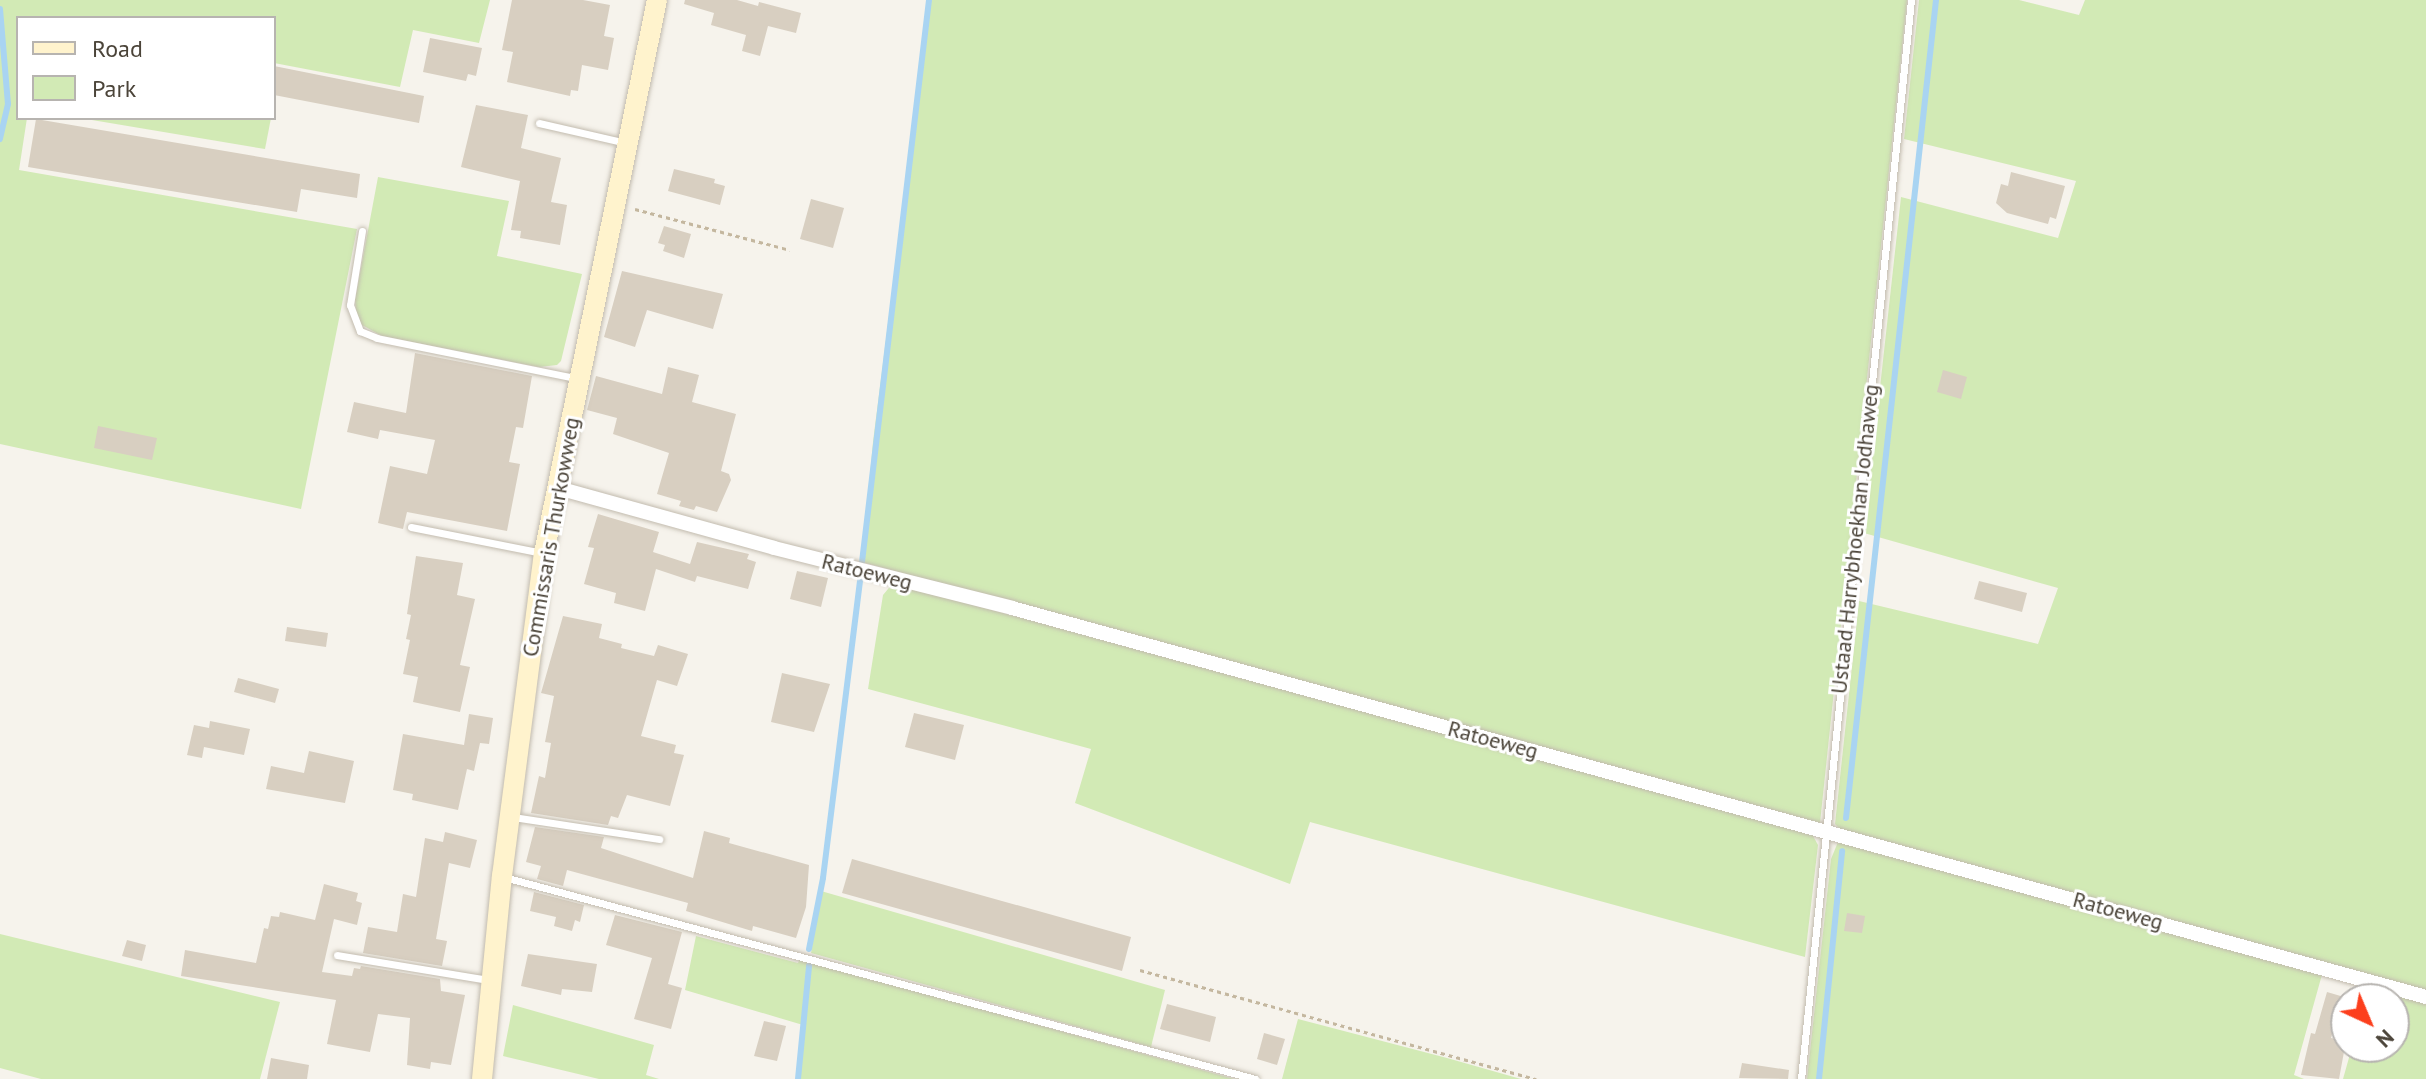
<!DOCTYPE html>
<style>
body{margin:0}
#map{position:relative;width:2426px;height:1079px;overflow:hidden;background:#f6f3ec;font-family:"PT Sans",sans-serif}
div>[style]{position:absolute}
.green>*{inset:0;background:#d2eab5}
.stream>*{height:6px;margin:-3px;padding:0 3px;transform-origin:3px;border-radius:3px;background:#a9d4f2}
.building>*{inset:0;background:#d8cfc1}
.path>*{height:3px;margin-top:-1.5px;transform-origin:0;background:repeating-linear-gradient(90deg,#c4b79f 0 4px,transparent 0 8px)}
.roads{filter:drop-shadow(0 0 2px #c2bbae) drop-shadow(0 0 2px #c2bbae)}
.service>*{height:7px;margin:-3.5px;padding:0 3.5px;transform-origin:3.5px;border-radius:3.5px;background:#fff}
.minor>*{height:14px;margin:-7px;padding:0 7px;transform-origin:7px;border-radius:7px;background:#fff}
.secondary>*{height:20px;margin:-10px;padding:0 10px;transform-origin:10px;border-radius:10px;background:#fff3cd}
span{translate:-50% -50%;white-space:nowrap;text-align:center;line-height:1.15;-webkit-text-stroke:6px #fff;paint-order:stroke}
.street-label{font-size:22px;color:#4b4439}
.legend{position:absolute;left:16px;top:16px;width:260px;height:104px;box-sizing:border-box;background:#fff;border:2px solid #b7b4b0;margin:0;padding:10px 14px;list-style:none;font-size:24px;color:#4b4439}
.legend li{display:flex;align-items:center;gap:16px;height:40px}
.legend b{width:40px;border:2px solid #b7b4b0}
.north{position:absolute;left:2330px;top:983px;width:80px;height:80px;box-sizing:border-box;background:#fff;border:2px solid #b7b4b0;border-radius:50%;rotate:136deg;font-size:22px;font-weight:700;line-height:32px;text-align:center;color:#4b4439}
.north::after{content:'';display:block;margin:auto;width:28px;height:36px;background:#fc3f1d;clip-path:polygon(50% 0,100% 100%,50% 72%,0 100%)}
</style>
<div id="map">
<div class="green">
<i style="clip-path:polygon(0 0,490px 0,479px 43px,413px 30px,400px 87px,274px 63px,274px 18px,18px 18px,18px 118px,27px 118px,19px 170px,357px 229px,301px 509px,0 444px)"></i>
<i style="clip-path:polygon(929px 0,1907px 0,1820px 823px,862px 562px,873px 442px)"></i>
<i style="clip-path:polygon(1919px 0,2019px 0,2079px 15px,2085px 0,2426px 0,2426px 991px,1840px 829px,1835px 824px,1859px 601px,2038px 644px,2058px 588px,1864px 533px,1901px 197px,2058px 238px,2076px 181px,1904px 139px)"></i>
<i style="clip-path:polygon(80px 118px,271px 118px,265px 149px)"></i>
<i style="clip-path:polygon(378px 177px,509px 201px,497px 256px,582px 274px,561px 361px,557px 365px,539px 367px,382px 336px,362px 325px,357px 318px,355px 300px)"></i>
<i style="clip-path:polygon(893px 583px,1812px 834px,1818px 845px,1805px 957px,1310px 822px,1290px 884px,1075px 803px,1091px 749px,868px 689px,883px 595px)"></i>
<i style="clip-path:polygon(1838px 842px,2323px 971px,2294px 1075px,2304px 1079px,1807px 1079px,1831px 859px)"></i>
<i style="clip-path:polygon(821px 891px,1165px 990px,1151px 1047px,811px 953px)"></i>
<i style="clip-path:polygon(0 934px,280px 1002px,260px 1079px,41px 1079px,0 1068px)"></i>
<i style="clip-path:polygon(696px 936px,798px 963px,800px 959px,1234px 1079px,798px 1079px,803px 1025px,685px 990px)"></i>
<i style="clip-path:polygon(2368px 986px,2426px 1002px,2426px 1079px,2343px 1079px,2352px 1047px,2394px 1047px,2394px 999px,2364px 999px)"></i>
<i style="clip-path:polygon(513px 1005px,654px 1045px,646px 1075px,659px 1079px,599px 1079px,503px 1056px)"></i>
<i style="clip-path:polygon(1298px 1019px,1447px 1058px,1521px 1079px,1282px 1079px)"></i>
</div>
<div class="stream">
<i style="left:0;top:9px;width:95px;rotate:85.2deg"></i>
<i style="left:8px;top:104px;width:36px;rotate:103deg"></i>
<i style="left:862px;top:562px;width:566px;rotate:-83.2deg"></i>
<i style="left:1846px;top:818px;width:823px;rotate:-83.72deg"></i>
<i style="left:809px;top:949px;width:72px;rotate:-78.8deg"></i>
<i style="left:823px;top:878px;width:300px;rotate:-82.9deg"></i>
<i style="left:798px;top:1079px;width:114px;rotate:-84.4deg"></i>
<i style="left:1819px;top:1079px;width:229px;rotate:-84.2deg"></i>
</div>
<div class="building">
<i style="clip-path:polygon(512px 0,583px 0,610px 5px,604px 36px,614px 38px,608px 70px,582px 65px,578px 91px,571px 90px,570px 96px,507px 82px,513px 52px,502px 50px)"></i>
<i style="clip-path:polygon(685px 0,737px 0,758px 6px,759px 2px,801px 13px,796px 33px,768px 26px,760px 56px,742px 51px,746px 35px,711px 25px,714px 13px,684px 4px)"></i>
<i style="clip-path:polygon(430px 38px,482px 48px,476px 76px,468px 74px,466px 81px,423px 72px)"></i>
<i style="clip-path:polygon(274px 66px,424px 96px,419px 123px,274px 95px)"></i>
<i style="clip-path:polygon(476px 105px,528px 115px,521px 148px,561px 158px,551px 202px,567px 205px,560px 245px,520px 238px,521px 231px,511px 230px,520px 181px,461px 167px)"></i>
<i style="clip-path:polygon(36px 119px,360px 174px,357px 198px,301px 189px,297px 212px,28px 167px)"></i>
<i style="clip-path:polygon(674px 169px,715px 179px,714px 183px,725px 186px,720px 205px,668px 191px)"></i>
<i style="clip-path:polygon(2011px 172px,2065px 186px,2056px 219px,2050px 217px,2048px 224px,2007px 213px,1996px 203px,2001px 184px,2008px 186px)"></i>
<i style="clip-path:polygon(811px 199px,844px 208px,833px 248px,800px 239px)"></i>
<i style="clip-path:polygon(664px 226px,691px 234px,684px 258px,663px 251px,665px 245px,658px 243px)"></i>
<i style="clip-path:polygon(622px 271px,723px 294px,713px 329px,647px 310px,635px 347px,604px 337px)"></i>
<i style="clip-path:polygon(415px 353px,532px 376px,523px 428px,516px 427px,509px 462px,520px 464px,507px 531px,407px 512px,403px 529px,378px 523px,390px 466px,427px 474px,435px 440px,380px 430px,378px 439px,347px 432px,354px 402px,406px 413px)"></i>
<i style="clip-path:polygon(668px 367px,699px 375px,692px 402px,736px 414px,721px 471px,729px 474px,731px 480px,717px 512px,696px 506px,694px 510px,679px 506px,681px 501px,657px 494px,669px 453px,613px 434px,617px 418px,587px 410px,596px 376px,662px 394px)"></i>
<i style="clip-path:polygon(1943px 370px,1967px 377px,1961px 399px,1937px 392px)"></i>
<i style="clip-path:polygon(98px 426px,157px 438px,152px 460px,94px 448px)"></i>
<i style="clip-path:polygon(598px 514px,659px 532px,653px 552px,690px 564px,697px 542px,749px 554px,747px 559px,756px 562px,748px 589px,697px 576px,695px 582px,656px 569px,645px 611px,614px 603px,616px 593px,584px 584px,594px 548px,588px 547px)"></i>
<i style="clip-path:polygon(416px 556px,463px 563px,457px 595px,475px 599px,460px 665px,470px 667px,460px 712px,413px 702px,418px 677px,403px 674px,410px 640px,406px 639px,411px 615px,407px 614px)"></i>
<i style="clip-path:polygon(797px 571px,828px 578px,821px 607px,790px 599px)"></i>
<i style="clip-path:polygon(1979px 581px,2027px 593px,2022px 612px,1974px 599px)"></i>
<i style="clip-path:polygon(563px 616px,602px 624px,599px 638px,622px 644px,621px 648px,654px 656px,658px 645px,688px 654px,677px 686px,657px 680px,641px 736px,676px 745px,674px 753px,684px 755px,670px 806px,627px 795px,618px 818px,611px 816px,608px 825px,531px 813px,539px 776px,545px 778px,551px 743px,545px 742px,554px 696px,541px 693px)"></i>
<i style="clip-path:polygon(287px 627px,328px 633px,326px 647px,285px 641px)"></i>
<i style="clip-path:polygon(782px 673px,830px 684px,814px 732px,771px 722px)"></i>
<i style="clip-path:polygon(238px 678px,279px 689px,275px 703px,234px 692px)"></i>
<i style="clip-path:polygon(914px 713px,964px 725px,955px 760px,905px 747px)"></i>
<i style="clip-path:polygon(469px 714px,493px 718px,489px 744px,480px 743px,474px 771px,467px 769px,458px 810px,412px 800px,413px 794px,393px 790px,403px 734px,464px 745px)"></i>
<i style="clip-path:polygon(210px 721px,250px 729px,244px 755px,204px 747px,202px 758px,187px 755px,194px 725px,209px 728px)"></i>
<i style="clip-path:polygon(309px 751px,354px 761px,345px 803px,266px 789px,271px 766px,304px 773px)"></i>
<i style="clip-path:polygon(535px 827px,604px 837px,601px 848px,693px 878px,704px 831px,730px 838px,729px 843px,809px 865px,806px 907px,796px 938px,753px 926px,752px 931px,686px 911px,688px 903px,567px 870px,563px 886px,537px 879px,541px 866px,526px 862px)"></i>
<i style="clip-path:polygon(445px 832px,477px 840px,470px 868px,449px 863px,436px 939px,447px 941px,442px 966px,363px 953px,368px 927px,397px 932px,403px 894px,416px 897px,425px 838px,443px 842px)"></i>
<i style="clip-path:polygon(852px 859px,1131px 937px,1122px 971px,842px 893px)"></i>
<i style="clip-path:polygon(324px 884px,358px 893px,356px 901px,362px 903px,357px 925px,334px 919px,322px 972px,352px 976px,354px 968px,360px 969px,361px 966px,440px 979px,441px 991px,465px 995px,451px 1065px,431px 1062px,430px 1069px,407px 1065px,410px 1018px,378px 1014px,370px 1052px,327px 1044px,336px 1000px,181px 976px,185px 950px,256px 963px,264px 928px,268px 929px,271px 916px,279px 917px,280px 912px,315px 920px)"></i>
<i style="clip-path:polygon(534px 892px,584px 905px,580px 922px,575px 920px,572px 931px,554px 926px,556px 917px,530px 911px)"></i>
<i style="clip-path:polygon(1847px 913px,1865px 916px,1862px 933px,1844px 931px)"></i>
<i style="clip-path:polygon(615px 915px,682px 932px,668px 984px,682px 988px,671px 1029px,634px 1019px,652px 958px,606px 945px)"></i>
<i style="clip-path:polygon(127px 940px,146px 945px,142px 961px,122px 956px)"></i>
<i style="clip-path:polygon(528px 954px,597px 964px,592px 992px,562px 989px,561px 995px,521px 986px)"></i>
<i style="clip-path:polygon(2327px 992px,2344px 997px,2331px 1038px,2346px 1041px,2339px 1079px,2301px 1075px,2311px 1033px,2315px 1034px)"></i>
<i style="clip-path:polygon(1167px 1004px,1216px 1017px,1210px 1042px,1160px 1029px)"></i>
<i style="clip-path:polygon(764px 1021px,786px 1026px,777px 1061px,754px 1056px)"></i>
<i style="clip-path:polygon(1264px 1033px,1285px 1039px,1277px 1065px,1257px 1059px)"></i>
<i style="clip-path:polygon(271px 1058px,309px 1065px,307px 1079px,267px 1079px)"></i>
<i style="clip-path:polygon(1742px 1063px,1789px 1070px,1788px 1079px,1739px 1078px)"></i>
</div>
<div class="path">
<i style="left:635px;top:209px;width:160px;rotate:14.8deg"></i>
<i style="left:1140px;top:970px;width:411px;rotate:15.4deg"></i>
</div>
<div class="roads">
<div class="service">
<i style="left:539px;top:123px;width:89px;rotate:12.9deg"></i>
<i style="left:362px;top:231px;width:75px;rotate:99.2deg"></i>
<i style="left:350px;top:305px;width:28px;rotate:69deg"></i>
<i style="left:360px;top:331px;width:18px;rotate:22deg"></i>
<i style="left:377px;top:338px;width:203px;rotate:11.4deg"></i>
<i style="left:411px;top:527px;width:134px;rotate:11.2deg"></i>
<i style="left:513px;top:817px;width:148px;rotate:8.6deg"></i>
<i style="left:504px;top:877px;width:778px;rotate:15.05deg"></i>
<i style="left:337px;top:955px;width:153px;rotate:9.4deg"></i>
<i style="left:1801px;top:1079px;width:1085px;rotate:-84.18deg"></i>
</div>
<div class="minor">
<i style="left:558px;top:488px;width:224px;rotate:15.5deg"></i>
<i style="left:774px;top:548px;width:245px;rotate:14.1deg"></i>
<i style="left:1012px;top:608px;width:1467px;rotate:15.38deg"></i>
</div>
<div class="secondary">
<i style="left:482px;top:1079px;width:204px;rotate:-84.4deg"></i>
<i style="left:502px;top:876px;width:326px;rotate:-82.6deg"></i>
<i style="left:544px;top:553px;width:564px;rotate:-78.45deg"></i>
</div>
</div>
<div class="street-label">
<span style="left:551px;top:537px;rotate:-80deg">Commissaris Thurkowweg</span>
<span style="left:1855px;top:539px;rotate:-84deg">Ustaad Harrybhoekhan Jodhaweg</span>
<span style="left:867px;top:572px;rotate:14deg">Ratoeweg</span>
<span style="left:1493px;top:740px;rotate:15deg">Ratoeweg</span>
<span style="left:2118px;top:911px;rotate:15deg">Ratoeweg</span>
</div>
<ul class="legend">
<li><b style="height:10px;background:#fff3cd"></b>Road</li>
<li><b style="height:22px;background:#d2eab5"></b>Park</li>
</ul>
<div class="north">N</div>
</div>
